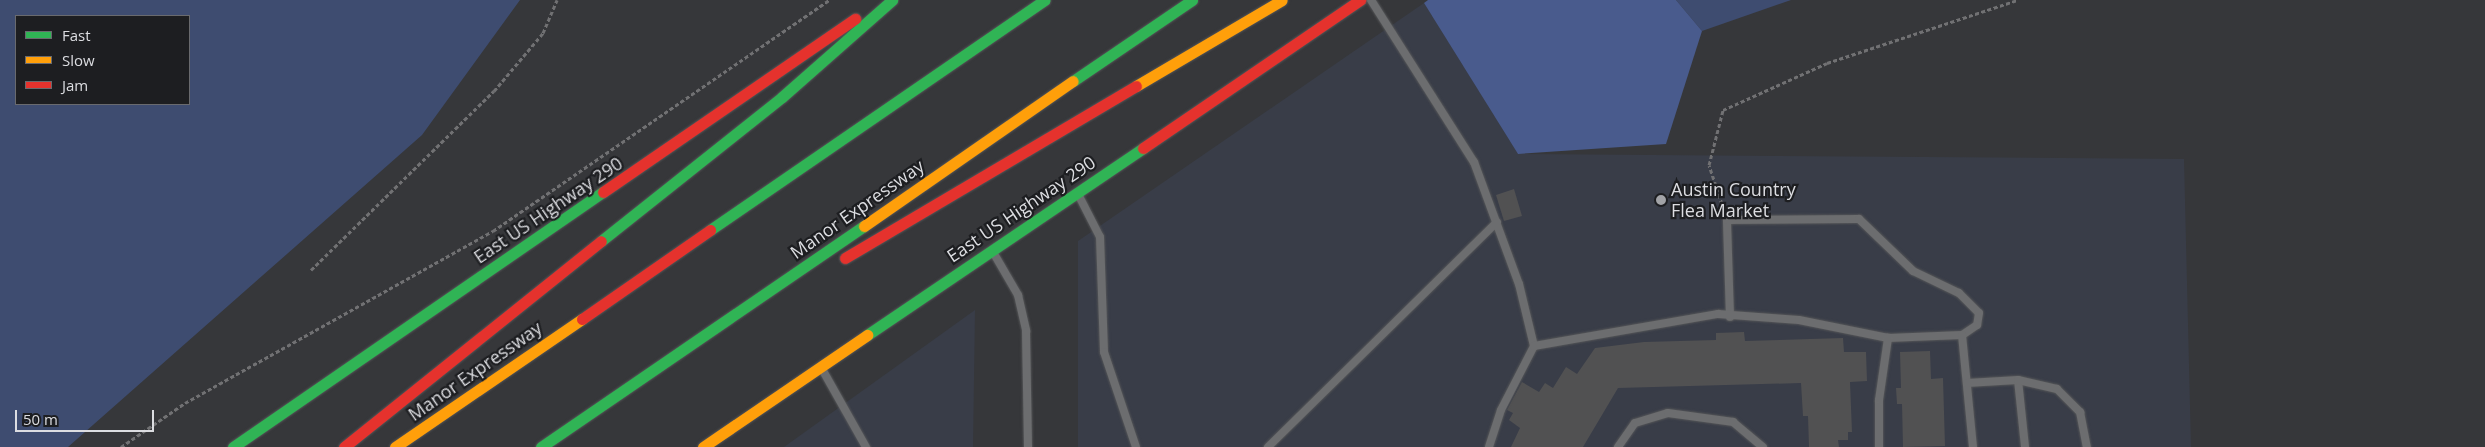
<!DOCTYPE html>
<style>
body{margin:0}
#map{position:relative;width:2485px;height:447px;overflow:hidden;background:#36373a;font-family:"Open Sans",sans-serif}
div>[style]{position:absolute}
.built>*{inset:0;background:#393d48}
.green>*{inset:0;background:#3e4c70}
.forest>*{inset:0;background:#495b8d}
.building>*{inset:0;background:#515152}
.path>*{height:3px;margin-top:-1.5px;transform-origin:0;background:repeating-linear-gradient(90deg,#717173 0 4px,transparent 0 6.5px)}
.roads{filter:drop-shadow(0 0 1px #545557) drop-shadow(0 0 1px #545557)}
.lane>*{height:8px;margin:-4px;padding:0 4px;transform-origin:4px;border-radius:4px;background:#6c6d6f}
.fast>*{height:11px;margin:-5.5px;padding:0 5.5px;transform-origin:5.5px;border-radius:5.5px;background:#30b455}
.slow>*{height:11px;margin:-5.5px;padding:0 5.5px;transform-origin:5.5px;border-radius:5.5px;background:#ff9f0a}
.jam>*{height:11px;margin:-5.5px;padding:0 5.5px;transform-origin:5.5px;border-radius:5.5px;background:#e5322d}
.dots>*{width:14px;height:14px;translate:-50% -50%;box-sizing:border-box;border:2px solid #1d1e21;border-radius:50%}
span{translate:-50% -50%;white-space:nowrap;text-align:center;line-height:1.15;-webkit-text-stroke:4.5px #1d1e21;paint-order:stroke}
.poi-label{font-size:18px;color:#dcdde1}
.left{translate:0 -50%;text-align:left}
.street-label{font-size:18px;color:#dcdde1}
.legend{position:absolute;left:15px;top:15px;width:175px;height:90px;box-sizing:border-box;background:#1d1e21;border:1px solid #696a6e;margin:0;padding:6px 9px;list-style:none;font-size:15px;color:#dcdde1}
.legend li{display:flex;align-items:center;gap:10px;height:25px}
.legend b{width:25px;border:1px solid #696a6e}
.scale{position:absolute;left:15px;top:410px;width:139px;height:22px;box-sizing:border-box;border:2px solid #dcdde1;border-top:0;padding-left:6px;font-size:15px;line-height:18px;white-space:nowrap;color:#dcdde1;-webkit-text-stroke:4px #1d1e21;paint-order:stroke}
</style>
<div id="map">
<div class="built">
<i style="clip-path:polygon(1424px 3px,1518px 154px,2184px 159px,2191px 447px,1078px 447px,1078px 241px)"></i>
<i style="clip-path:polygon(975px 310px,973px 447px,784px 447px)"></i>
</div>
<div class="green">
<i style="clip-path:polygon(evenodd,0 0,520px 0,422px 135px,68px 447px,0 447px,0 0,189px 16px,189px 104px,16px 104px,16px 16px,189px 16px)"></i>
<i style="clip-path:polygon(1676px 0,1791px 0,1702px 31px)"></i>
</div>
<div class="forest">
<i style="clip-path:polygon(1428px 0,1676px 0,1702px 31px,1666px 144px,1518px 154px,1424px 3px)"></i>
</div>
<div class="building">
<i style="clip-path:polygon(1514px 189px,1522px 216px,1504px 221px,1496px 195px)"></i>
<i style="clip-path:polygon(1744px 332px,1745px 341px,1843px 338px,1844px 352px,1866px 352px,1867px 381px,1850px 382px,1852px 432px,1848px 432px,1848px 440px,1838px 440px,1839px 447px,1809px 447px,1808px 416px,1803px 416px,1801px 383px,1618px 388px,1583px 447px,1511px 447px,1520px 428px,1509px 420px,1513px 413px,1507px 410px,1522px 382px,1539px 392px,1545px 383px,1553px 388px,1566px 367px,1577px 374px,1595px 348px,1644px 342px,1716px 340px,1716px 333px)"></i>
<i style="clip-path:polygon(1930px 351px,1931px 379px,1943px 378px,1945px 446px,1903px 447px,1902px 404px,1897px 404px,1896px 388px,1901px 388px,1900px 352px)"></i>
</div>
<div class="path">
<i style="left:1724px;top:210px;width:47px;rotate:-108.4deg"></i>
<i style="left:1709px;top:165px;width:57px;rotate:-75.7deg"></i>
<i style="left:1723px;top:110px;width:114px;rotate:-24.3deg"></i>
<i style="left:1827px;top:63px;width:201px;rotate:-18.3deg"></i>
<i style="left:311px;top:270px;width:256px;rotate:-44.4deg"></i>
<i style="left:494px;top:91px;width:76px;rotate:-49.8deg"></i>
<i style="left:543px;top:33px;width:36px;rotate:-67deg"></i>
<i style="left:121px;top:447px;width:78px;rotate:-34.5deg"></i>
<i style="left:185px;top:403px;width:353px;rotate:-29.2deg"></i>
<i style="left:493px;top:231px;width:408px;rotate:-34.5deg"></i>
</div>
<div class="roads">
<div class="lane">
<i style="left:1371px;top:0;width:192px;rotate:57.6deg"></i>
<i style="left:1474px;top:162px;width:130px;rotate:69.8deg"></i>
<i style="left:1519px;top:284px;width:64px;rotate:76.4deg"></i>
<i style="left:1534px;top:346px;width:72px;rotate:117.3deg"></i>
<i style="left:1501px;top:410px;width:39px;rotate:108deg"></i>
<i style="left:1078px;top:194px;width:48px;rotate:62.9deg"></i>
<i style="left:1100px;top:237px;width:115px;rotate:88deg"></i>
<i style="left:1104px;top:352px;width:100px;rotate:71.4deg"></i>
<i style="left:993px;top:252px;width:50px;rotate:59.8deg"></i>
<i style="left:1018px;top:295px;width:37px;rotate:77deg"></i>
<i style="left:1026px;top:331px;width:116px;rotate:89deg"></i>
<i style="left:1730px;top:317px;width:97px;rotate:-91.8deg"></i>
<i style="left:1727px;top:220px;width:132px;rotate:-0.4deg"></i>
<i style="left:1859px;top:219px;width:75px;rotate:43.9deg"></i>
<i style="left:1913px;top:271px;width:51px;rotate:25.6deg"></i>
<i style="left:1959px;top:293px;width:28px;rotate:45deg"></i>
<i style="left:1979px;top:313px;width:12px;rotate:99deg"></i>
<i style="left:1977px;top:325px;width:18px;rotate:146deg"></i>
<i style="left:1534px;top:346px;width:187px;rotate:-9.9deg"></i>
<i style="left:1718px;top:314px;width:81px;rotate:4.2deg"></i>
<i style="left:1799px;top:320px;width:91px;rotate:11.4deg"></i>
<i style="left:1888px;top:338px;width:74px;rotate:-2.3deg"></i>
<i style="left:1962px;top:335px;width:113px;rotate:84.4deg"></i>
<i style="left:822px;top:369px;width:90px;rotate:60.6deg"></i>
<i style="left:2018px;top:380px;width:67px;rotate:84deg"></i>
<i style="left:1967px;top:383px;width:51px;rotate:-3.4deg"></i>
<i style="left:2018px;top:380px;width:40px;rotate:13deg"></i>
<i style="left:2057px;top:389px;width:33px;rotate:45deg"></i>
<i style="left:2080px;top:412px;width:36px;rotate:79deg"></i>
<i style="left:1268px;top:447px;width:321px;rotate:-44.5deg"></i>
<i style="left:1618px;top:447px;width:29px;rotate:-55deg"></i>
<i style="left:1635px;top:423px;width:34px;rotate:-17deg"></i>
<i style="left:1668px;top:413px;width:66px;rotate:7.9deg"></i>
<i style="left:1733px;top:422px;width:39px;rotate:40deg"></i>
<i style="left:1879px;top:447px;width:47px;rotate:-90deg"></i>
<i style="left:1879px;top:400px;width:63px;rotate:-81.7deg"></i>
</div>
<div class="fast">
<i style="left:1073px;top:81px;width:144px;rotate:-34.2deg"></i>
<i style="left:710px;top:230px;width:406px;rotate:-34.5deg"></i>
<i style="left:601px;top:241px;width:231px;rotate:-38.5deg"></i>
<i style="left:782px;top:97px;width:147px;rotate:-41.4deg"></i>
<i style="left:867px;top:335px;width:333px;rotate:-34.1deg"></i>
<i style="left:233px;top:447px;width:449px;rotate:-34.6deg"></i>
<i style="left:541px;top:447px;width:391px;rotate:-34.4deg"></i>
</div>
<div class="slow">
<i style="left:1136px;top:86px;width:169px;rotate:-30.5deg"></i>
<i style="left:864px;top:226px;width:254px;rotate:-34.8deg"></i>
<i style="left:395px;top:447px;width:227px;rotate:-34.4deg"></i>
<i style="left:703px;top:447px;width:199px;rotate:-34.3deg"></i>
</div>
<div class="jam">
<i style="left:1143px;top:148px;width:263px;rotate:-34.3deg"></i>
<i style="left:603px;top:192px;width:306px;rotate:-34.5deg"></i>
<i style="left:845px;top:258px;width:338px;rotate:-30.6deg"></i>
<i style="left:582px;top:319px;width:156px;rotate:-34.8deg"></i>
<i style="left:344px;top:447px;width:329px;rotate:-38.7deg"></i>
</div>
</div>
<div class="dots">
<i style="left:1661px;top:200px;background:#a2a3a7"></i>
</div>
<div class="poi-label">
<span class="left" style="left:1671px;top:200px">Austin Country<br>Flea Market</span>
</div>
<div class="street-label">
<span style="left:857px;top:209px;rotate:-35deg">Manor Expressway</span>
<span style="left:1021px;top:209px;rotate:-34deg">East US Highway 290</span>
<span style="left:548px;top:210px;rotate:-34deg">East US Highway 290</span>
<span style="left:475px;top:371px;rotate:-35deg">Manor Expressway</span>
</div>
<ul class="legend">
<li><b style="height:6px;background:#30b455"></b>Fast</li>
<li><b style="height:6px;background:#ff9f0a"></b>Slow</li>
<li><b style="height:6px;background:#e5322d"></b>Jam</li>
</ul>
<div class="scale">50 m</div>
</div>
